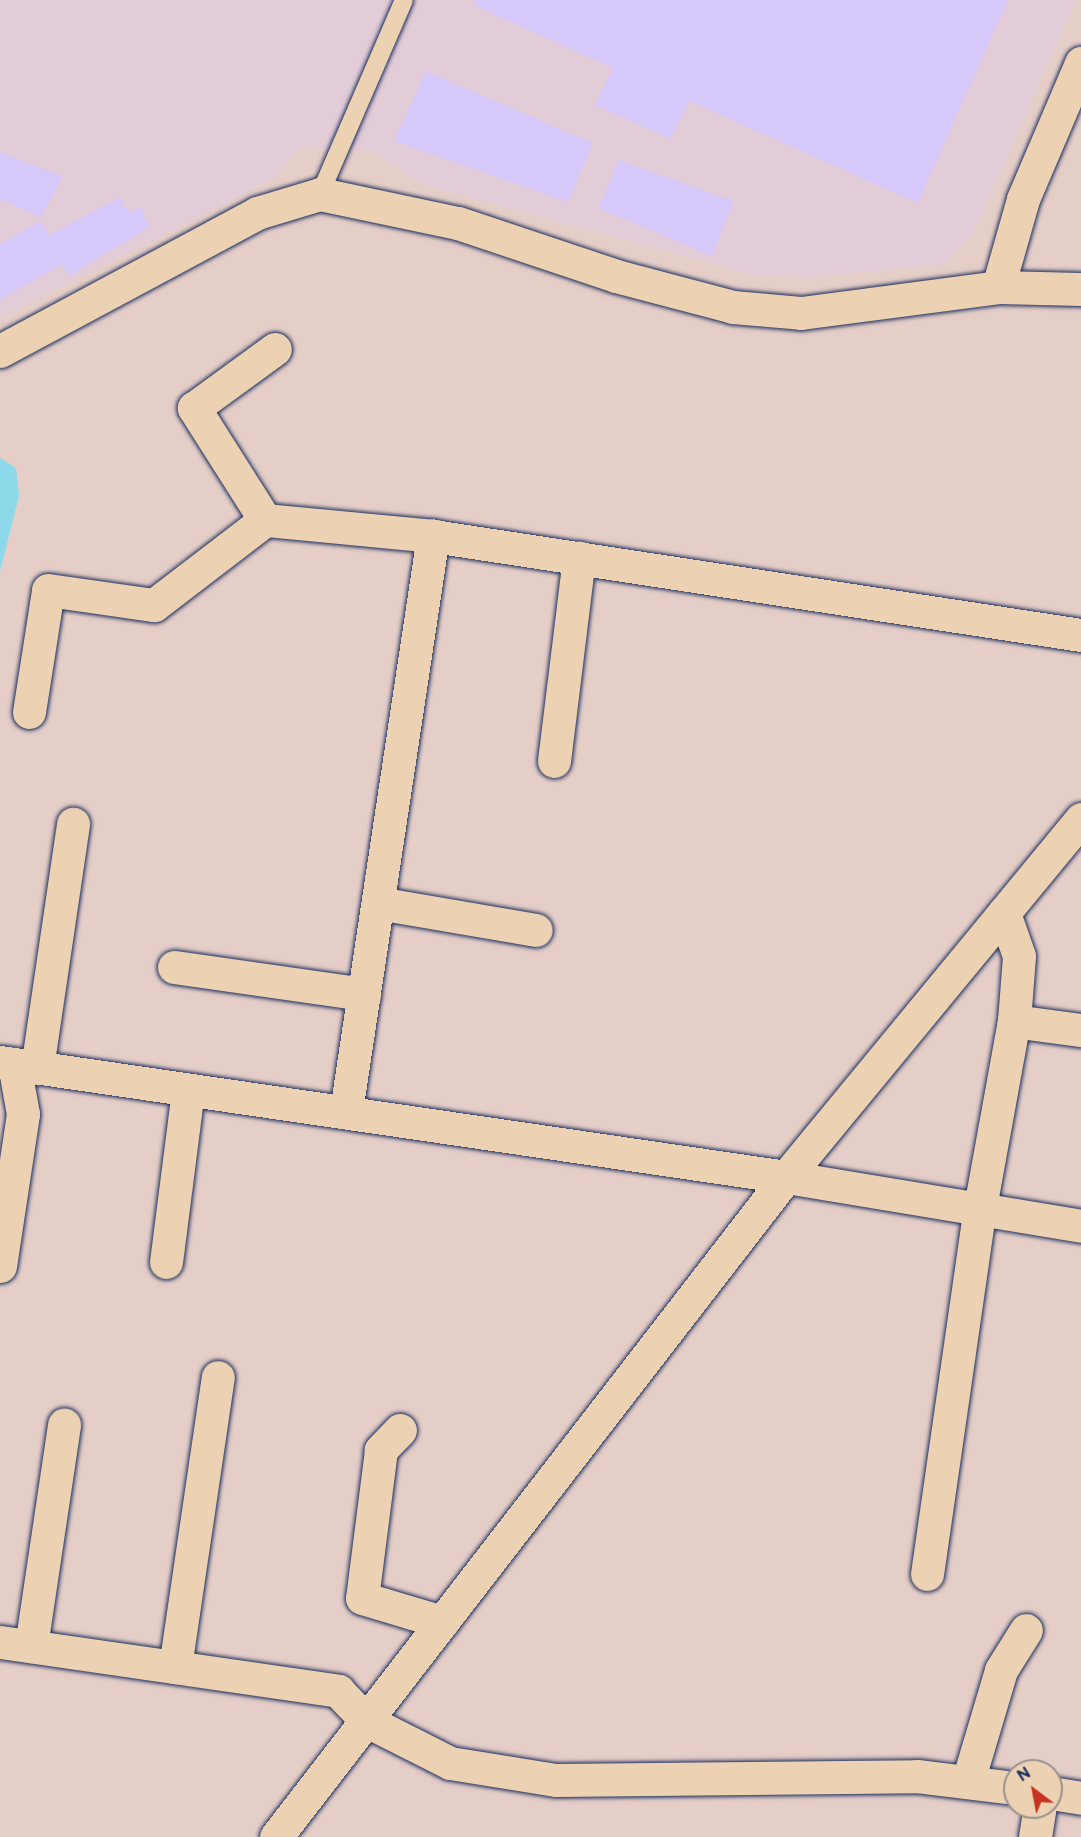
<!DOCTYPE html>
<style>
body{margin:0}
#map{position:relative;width:1081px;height:1837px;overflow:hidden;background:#e6cec8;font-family:"Balsamiq Sans",sans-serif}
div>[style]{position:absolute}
.built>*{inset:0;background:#e2ccd7}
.water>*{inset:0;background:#8bd9e9}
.building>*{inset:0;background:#d7c8fa}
.roads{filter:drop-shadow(0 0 2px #1b2f5e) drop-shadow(0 0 2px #1b2f5e)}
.lane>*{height:18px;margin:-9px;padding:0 9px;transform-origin:9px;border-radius:9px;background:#edd1b3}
.street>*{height:33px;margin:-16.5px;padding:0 16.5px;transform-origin:16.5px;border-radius:16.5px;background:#edd1b3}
span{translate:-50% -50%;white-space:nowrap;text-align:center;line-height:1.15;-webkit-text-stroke:4.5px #edd1b3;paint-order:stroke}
.north{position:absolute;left:1003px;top:1759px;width:60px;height:60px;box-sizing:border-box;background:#edd1b3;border:2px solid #999091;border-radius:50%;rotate:328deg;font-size:16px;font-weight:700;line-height:24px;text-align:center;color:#1b2f5e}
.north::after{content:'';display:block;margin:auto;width:21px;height:27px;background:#c8321e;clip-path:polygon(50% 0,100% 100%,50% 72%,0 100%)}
</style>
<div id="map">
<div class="built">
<i style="clip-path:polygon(0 0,1076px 0,974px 232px,944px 264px,811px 277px,755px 275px,425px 185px,373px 151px,302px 148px,272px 180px,0 318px)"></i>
</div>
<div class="water">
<i style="clip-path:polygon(0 458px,16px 468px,19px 496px,0 571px)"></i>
</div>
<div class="building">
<i style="clip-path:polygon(475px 0,1008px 0,918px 203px,689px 101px,671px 139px,595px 105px,613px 68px,473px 5px)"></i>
<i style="clip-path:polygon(426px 71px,593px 143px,568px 202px,394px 141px)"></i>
<i style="clip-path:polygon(0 152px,63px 176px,41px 218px,0 199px)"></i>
<i style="clip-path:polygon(619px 160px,734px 201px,712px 256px,598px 208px)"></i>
<i style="clip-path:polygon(120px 197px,129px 213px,140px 206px,150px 227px,69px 276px,62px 264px,0 300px,0 244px,41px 221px,49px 235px)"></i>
</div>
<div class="roads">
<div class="lane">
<i style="left:320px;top:194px;width:211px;rotate:-66.6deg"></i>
</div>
<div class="street">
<i style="left:998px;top:287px;width:91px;rotate:-74.1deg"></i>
<i style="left:1023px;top:199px;width:148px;rotate:-66.9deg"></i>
<i style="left:0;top:351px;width:292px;rotate:-28.2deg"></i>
<i style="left:257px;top:213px;width:66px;rotate:-16.8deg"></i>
<i style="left:320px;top:194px;width:141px;rotate:11.9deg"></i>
<i style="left:458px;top:223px;width:167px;rotate:18.5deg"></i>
<i style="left:616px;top:276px;width:121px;rotate:14.8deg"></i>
<i style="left:733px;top:307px;width:68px;rotate:5deg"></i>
<i style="left:801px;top:313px;width:199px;rotate:-7.5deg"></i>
<i style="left:998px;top:287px;width:83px;rotate:1.4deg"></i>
<i style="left:265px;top:520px;width:133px;rotate:-122.4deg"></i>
<i style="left:194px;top:408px;width:100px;rotate:-36.1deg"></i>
<i style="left:29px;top:712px;width:123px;rotate:-81.1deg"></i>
<i style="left:48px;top:590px;width:107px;rotate:8.1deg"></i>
<i style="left:154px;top:605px;width:140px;rotate:-37.4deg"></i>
<i style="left:265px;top:520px;width:169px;rotate:5.4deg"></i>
<i style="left:433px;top:536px;width:656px;rotate:8.69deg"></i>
<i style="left:554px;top:761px;width:205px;rotate:-83deg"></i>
<i style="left:378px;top:903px;width:160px;rotate:9.7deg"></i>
<i style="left:174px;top:967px;width:192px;rotate:8.1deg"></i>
<i style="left:1014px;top:1021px;width:68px;rotate:7.7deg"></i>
<i style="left:0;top:1062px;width:794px;rotate:8.32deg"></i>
<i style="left:786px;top:1177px;width:299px;rotate:9.4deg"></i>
<i style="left:37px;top:1068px;width:247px;rotate:-81.6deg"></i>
<i style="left:346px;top:1111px;width:582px;rotate:-81.4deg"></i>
<i style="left:166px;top:1262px;width:172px;rotate:-82.7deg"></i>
<i style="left:0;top:1266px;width:154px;rotate:-81.4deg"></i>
<i style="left:23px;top:1114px;width:51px;rotate:-100.2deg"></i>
<i style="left:400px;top:1430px;width:28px;rotate:134deg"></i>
<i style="left:381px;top:1450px;width:149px;rotate:97.3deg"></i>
<i style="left:362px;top:1598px;width:84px;rotate:16.7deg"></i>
<i style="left:927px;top:1574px;width:365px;rotate:-81.8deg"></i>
<i style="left:979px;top:1213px;width:195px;rotate:-79.7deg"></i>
<i style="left:1014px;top:1021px;width:65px;rotate:-85.6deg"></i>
<i style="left:1019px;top:956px;width:46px;rotate:-109.2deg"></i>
<i style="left:0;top:1642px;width:342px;rotate:8.2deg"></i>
<i style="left:338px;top:1691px;width:42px;rotate:46deg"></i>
<i style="left:367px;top:1721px;width:93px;rotate:26.8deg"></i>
<i style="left:450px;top:1763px;width:107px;rotate:9.1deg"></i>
<i style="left:556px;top:1780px;width:361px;rotate:-0.6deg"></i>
<i style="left:917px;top:1776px;width:99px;rotate:7deg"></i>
<i style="left:31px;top:1646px;width:224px;rotate:-81.5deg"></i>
<i style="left:175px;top:1667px;width:293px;rotate:-81.6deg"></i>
<i style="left:968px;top:1781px;width:116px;rotate:-73.4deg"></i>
<i style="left:1001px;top:1670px;width:47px;rotate:-58deg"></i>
<i style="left:1051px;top:1793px;width:30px;rotate:9deg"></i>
<i style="left:276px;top:1837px;width:834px;rotate:-52.31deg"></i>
<i style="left:786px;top:1177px;width:464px;rotate:-50.5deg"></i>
<i style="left:1035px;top:1837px;width:30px;rotate:-81deg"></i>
</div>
</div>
<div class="north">N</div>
</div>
